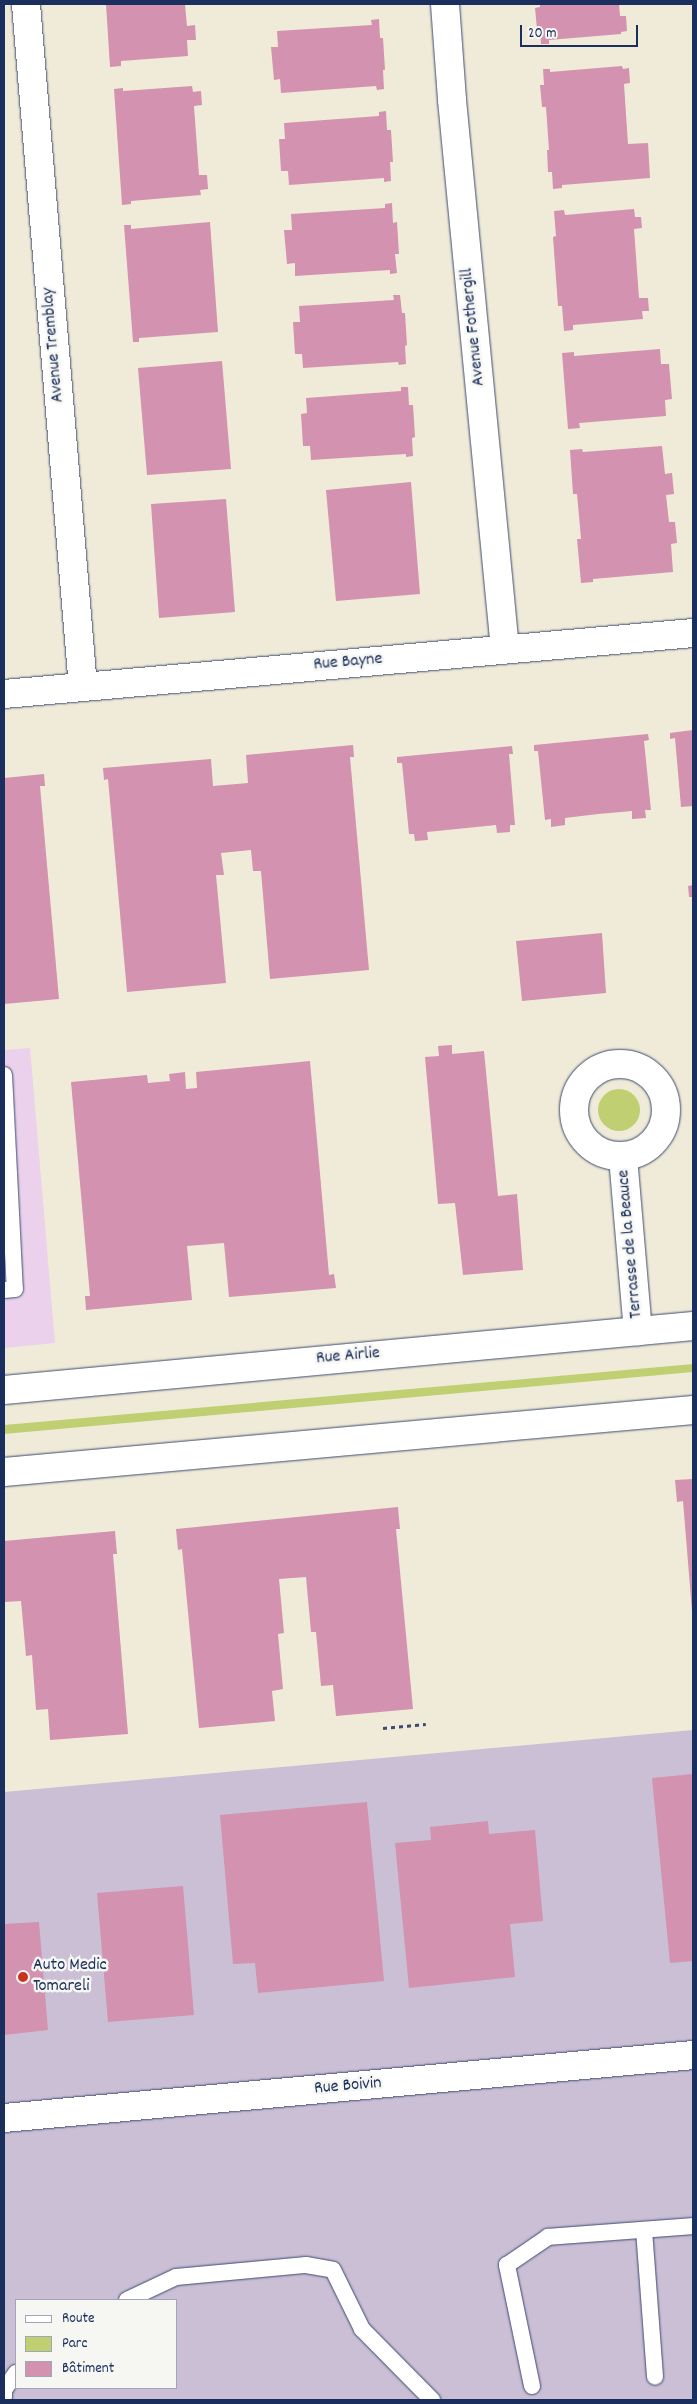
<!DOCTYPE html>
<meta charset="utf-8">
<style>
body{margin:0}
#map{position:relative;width:697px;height:2404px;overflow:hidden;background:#f0ebd8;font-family:Dekko,sans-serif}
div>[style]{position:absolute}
.built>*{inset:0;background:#ebd1ec}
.industrial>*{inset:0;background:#cbbfd6}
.green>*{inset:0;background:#c0cf72}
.round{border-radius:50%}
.building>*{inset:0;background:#d292b0}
.path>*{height:3px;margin-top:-1.5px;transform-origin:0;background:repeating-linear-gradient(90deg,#3b4b70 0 4px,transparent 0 8px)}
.roads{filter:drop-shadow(0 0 1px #3b4b70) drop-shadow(0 0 1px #3b4b70)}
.service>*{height:16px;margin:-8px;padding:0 8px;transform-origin:8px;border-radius:8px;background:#fff}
.minor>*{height:28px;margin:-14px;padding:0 14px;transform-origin:14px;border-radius:14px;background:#fff}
.minor>.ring{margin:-14px;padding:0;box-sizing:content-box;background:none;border:28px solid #fff;border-radius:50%}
.secondary>*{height:28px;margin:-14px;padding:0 14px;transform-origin:14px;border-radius:14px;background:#fff}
.dots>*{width:14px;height:14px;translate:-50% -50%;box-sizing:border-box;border:2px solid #f6f6f2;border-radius:50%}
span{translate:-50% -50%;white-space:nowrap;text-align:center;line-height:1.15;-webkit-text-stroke:5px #f6f6f2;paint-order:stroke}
.street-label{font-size:18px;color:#1b2f5e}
.poi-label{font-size:18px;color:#1b2f5e}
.left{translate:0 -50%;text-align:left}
.frame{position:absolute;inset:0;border:5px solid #1b2f5e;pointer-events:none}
.legend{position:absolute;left:15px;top:2299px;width:162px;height:90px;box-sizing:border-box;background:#f6f6f2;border:1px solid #9ea6b7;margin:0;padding:6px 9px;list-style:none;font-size:15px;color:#1b2f5e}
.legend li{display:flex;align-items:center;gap:10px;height:25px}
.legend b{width:25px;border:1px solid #9ea6b7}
.scale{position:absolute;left:520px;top:25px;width:118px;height:22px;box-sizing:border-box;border:2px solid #1b2f5e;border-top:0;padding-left:6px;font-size:15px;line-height:18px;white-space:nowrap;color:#1b2f5e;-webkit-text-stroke:4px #f6f6f2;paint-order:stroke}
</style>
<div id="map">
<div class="built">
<i style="clip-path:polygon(30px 1048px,55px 1343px,4px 1348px,4px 1050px)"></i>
</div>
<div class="industrial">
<i style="clip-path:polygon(evenodd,693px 1730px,693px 2400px,4px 2400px,4px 1792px,693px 1730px,16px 2300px,176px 2300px,176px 2388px,16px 2388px,16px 2300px)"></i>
</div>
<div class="green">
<i class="round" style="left:598px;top:1089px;width:42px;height:42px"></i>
<i style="clip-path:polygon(693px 1364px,693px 1372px,4px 1434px,4px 1425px)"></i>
</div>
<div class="building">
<i style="clip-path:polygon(106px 4px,185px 4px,187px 26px,195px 25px,196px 40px,187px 40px,188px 56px,121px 61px,121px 66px,110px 67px)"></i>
<i style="clip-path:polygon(540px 4px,619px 4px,620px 16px,626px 16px,627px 31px,621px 32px,621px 34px,549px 40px,549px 44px,541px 44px,540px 28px,537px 29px,535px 8px,540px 7px)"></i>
<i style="clip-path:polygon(379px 19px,380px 38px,383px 38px,385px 70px,383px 70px,384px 89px,377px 90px,376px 86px,281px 93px,280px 79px,274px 80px,271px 47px,278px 47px,277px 31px,372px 25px,371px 20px)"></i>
<i style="clip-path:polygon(622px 66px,623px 69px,629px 68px,630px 83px,624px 84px,628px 144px,648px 143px,650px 178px,562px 185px,562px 188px,553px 189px,552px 172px,548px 172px,547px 150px,549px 150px,546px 107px,542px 107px,540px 85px,544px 85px,543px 69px,550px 69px,550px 72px)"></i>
<i style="clip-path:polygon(192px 86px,193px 92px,201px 91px,202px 105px,194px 106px,199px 175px,207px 175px,208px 189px,200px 190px,201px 195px,131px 201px,131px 204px,122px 205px,114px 89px,123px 88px,123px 91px)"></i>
<i style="clip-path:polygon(386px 111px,387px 130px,391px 130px,393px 162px,390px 162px,391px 181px,384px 182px,384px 178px,289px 185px,288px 171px,281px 171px,279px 139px,285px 139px,284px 123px,379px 116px,379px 112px)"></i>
<i style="clip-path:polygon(392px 203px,393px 223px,397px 222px,399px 254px,395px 254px,397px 273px,390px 274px,390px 270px,295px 276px,295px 263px,287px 264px,284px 230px,292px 230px,291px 214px,385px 208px,385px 204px)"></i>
<i style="clip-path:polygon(634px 209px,635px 217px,641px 217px,642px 228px,634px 229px,639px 298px,648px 298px,649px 311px,642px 311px,643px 319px,573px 325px,573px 330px,564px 331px,562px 306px,558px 306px,553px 237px,556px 236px,554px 211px,564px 210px,565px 215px)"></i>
<i style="clip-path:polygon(210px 222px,218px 332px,139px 338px,139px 342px,133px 342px,124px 225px,131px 225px,131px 229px)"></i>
<i style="clip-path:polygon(393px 295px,400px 295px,402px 313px,405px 313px,407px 345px,405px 346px,406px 364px,399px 365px,398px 362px,303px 368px,302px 354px,295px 354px,293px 322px,300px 322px,299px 306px,394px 300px)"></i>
<i style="clip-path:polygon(660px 349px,661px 364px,669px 364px,672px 399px,665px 400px,666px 416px,579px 423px,580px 428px,568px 429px,562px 353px,574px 352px,574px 356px)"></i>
<i style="clip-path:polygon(222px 361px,231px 469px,147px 475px,138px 368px)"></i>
<i style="clip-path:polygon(401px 387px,408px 387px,409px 405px,413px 405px,415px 437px,412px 438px,413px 456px,406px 457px,406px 454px,311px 460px,310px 446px,303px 446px,301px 414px,307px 413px,306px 398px,401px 391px)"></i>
<i style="clip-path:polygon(662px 446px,665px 474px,672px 473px,674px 494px,666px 495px,669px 522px,675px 522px,677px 543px,671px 544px,673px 572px,593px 579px,593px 582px,581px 583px,577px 539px,581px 539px,579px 516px,586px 515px,579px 516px,577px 494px,573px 494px,570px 450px,582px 449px,583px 452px)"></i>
<i style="clip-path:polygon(411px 482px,420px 594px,336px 601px,326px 490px)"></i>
<i style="clip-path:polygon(226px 499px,235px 612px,159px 618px,151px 504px)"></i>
<i style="clip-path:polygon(693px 730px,693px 806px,681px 807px,675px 738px,670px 739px,670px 733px)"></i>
<i style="clip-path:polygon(648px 734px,649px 740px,644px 741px,651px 810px,645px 810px,646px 818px,632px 819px,632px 811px,598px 814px,565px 818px,565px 825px,551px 827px,551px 819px,545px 820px,538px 751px,534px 751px,534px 745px)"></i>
<i style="clip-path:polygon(353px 745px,354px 757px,350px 757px,369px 970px,270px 979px,261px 871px,253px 871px,251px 850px,221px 853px,224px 875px,216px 875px,226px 983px,127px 992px,108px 779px,104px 780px,103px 768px,211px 759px,213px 786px,248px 783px,246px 755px)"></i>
<i style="clip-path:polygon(512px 746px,513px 754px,509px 754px,515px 825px,510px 825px,510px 832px,497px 833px,496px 825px,427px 832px,428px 840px,415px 841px,414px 834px,409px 834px,402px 763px,397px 763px,397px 757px)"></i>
<i style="clip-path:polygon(44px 774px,45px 786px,40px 786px,59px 999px,4px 1004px,4px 778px)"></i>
<i style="clip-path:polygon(693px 885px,693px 897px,689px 897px,688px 886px)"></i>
<i style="clip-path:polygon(602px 933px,606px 993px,522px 1001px,516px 941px)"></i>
<i style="clip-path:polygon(452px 1045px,452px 1054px,484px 1051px,498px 1196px,517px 1194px,523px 1270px,463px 1275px,455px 1203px,438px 1204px,425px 1057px,439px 1056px,438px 1046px)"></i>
<i style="clip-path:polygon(310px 1061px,329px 1275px,334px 1274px,336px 1288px,229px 1297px,224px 1243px,187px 1246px,192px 1300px,86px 1310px,85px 1296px,90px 1296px,71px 1082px,147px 1075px,148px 1083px,170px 1081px,169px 1074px,185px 1072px,186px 1089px,197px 1088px,196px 1072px)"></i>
<i style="clip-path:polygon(693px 1479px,693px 1611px,692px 1611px,683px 1501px,677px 1502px,675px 1480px)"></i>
<i style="clip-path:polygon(398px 1507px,400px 1529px,396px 1529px,413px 1709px,336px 1716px,333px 1685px,321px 1686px,316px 1632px,311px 1632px,306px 1577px,279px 1579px,284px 1633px,278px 1634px,283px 1689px,272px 1691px,275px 1721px,199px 1728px,182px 1549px,178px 1550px,176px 1529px)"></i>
<i style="clip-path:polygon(115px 1531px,117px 1554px,113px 1554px,128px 1734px,50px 1740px,48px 1709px,36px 1710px,32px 1655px,26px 1656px,21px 1601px,4px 1602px,4px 1541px)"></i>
<i style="clip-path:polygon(693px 1774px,693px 1961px,670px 1963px,652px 1778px)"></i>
<i style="clip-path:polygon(367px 1802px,384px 1981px,258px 1993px,255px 1963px,233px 1964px,220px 1815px)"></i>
<i style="clip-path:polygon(488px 1821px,489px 1834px,535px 1830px,543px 1921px,510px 1924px,515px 1977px,409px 1988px,395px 1843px,431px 1840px,430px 1827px)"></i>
<i style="clip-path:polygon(183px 1886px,194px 2015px,108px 2022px,97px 1893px)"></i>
<i style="clip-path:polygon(39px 1922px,48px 2030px,4px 2035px,4px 1924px)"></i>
</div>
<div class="path">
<i style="left:383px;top:1728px;width:43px;rotate:-5.3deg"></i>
</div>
<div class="roads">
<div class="service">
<i style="left:4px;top:1075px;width:214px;rotate:87.1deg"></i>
<i style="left:15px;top:1289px;width:11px;rotate:175deg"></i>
<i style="left:644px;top:2230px;width:147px;rotate:85.7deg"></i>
<i style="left:127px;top:2300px;width:54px;rotate:-25.1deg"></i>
<i style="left:176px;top:2277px;width:131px;rotate:-5.3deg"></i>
<i style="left:306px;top:2265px;width:27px;rotate:10deg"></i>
<i style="left:333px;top:2270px;width:66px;rotate:63.8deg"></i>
<i style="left:362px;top:2329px;width:100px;rotate:45.4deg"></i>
<i style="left:532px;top:2386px;width:124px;rotate:-101.7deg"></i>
<i style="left:507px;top:2265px;width:50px;rotate:-34.3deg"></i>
<i style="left:548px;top:2237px;width:145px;rotate:-4.3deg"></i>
<i style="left:4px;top:2397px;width:7px;rotate:-90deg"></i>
<i style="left:4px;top:2390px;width:21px;rotate:-55deg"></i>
</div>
<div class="minor">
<i style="left:26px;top:4px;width:685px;rotate:85.23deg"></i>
<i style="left:445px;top:4px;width:96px;rotate:85.8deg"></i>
<i style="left:452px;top:100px;width:552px;rotate:84.49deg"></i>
<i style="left:4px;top:694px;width:692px;rotate:-5.06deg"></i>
<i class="ring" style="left:574px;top:1064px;width:64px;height:64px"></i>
<i style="left:623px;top:1157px;width:175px;rotate:85.1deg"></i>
<i style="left:4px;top:2118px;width:692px;rotate:-5.22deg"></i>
</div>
<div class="secondary">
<i style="left:4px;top:1390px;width:692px;rotate:-5.31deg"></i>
<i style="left:4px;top:1472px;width:692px;rotate:-5.14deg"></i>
</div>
</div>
<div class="dots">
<i style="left:23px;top:1977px;background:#c8321e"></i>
</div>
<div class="street-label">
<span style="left:474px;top:327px;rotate:-96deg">Avenue Fothergill</span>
<span style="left:54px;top:345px;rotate:-95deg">Avenue Tremblay</span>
<span style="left:348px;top:663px;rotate:-5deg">Rue Bayne</span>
<span style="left:631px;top:1244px;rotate:-95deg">Terrasse de la Beauce</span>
<span style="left:348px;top:1357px;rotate:-5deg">Rue Airlie</span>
<span style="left:348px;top:2087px;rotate:-5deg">Rue Boivin</span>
</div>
<div class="poi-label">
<span class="left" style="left:33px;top:1977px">Auto Medic<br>Tomareli</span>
</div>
<div class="frame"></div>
<ul class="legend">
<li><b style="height:6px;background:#fff"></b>Route</li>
<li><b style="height:14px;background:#c0cf72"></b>Parc</li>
<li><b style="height:14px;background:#d292b0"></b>Bâtiment</li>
</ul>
<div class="scale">20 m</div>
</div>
